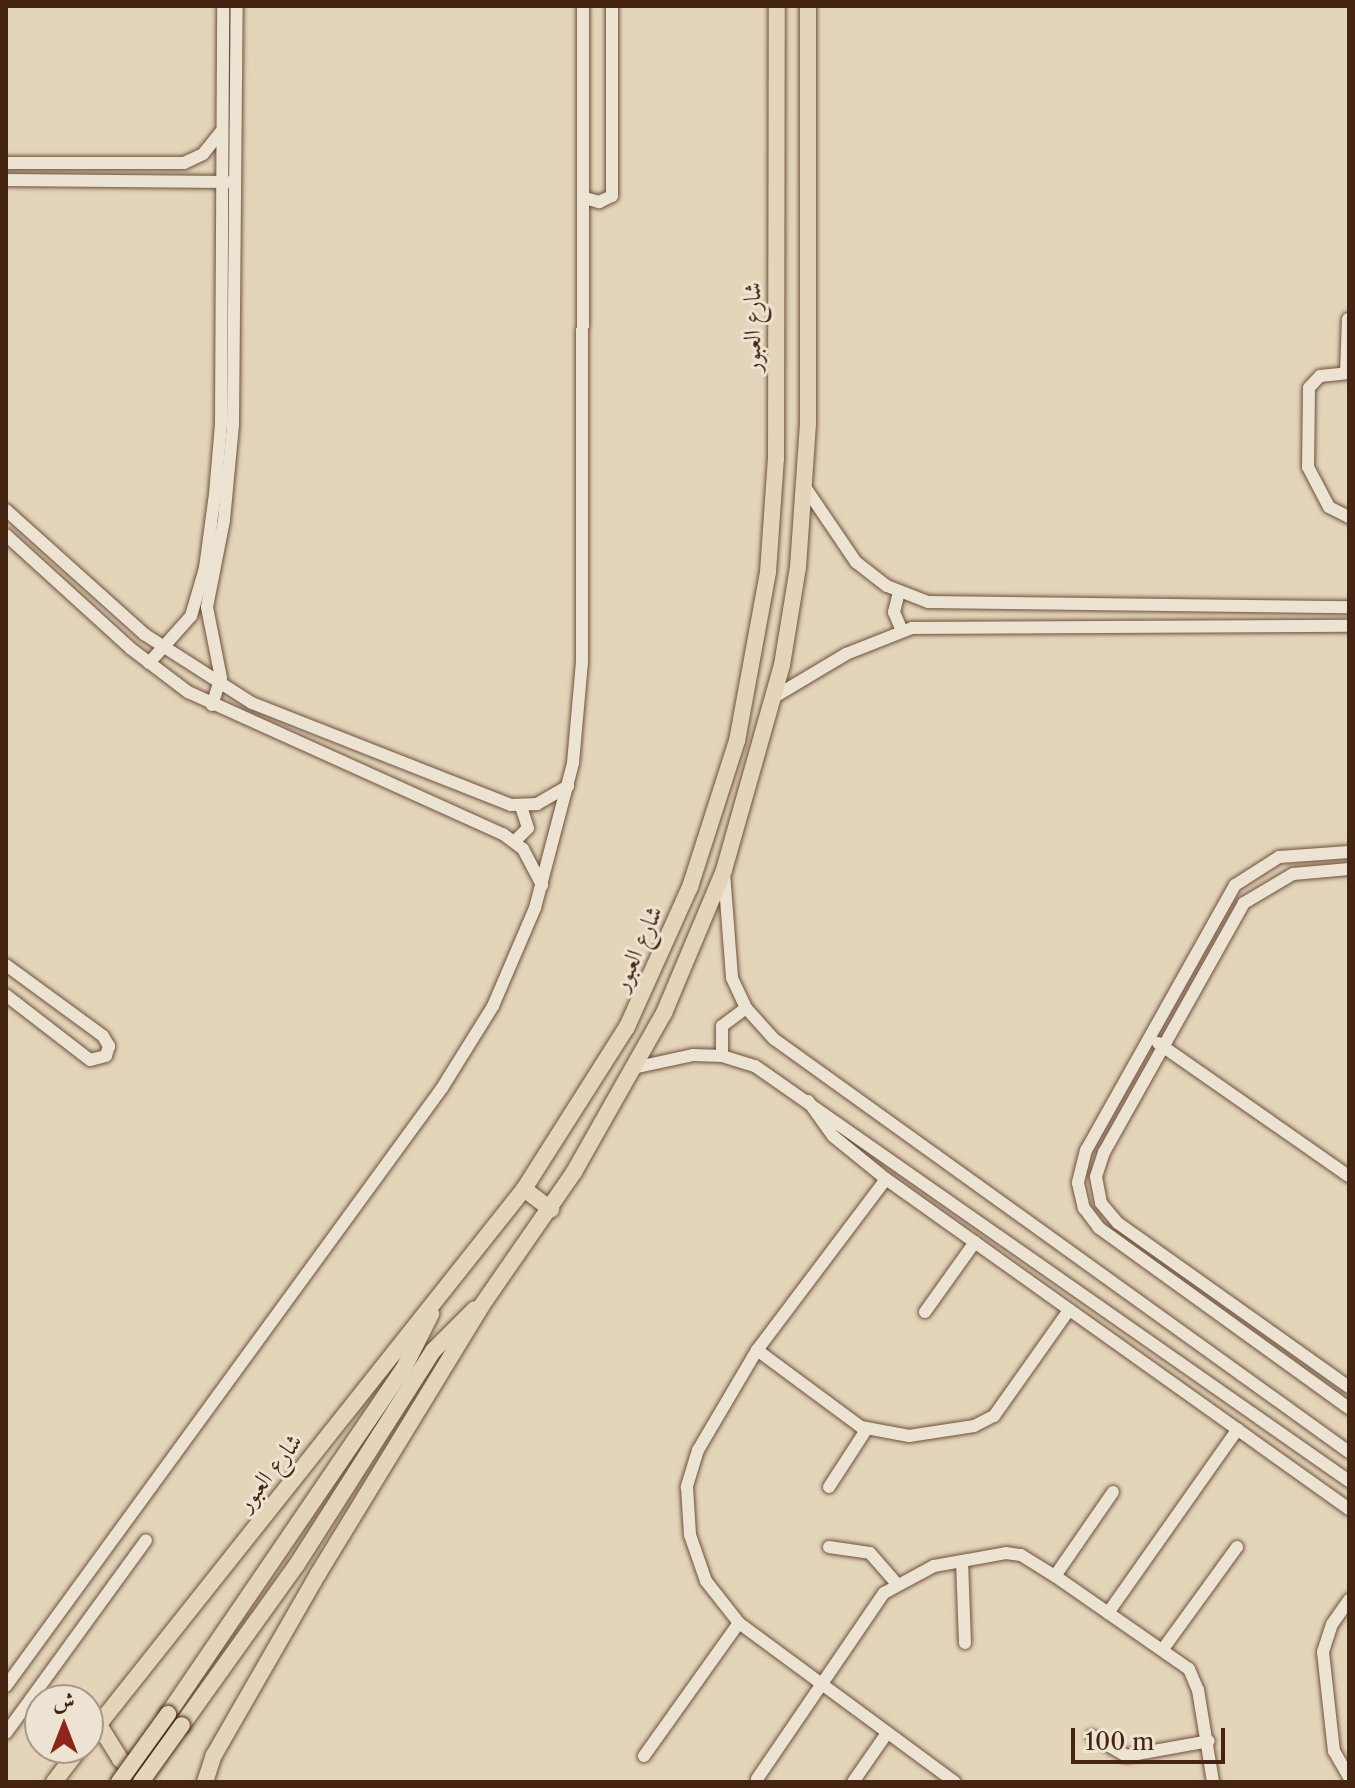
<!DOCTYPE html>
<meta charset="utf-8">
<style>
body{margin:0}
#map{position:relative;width:1355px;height:1788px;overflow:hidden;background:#e4d4ba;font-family:"Libre Caslon Text",Amiri,serif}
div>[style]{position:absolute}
.roads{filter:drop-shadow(0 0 2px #6d513b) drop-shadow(0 0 2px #6d513b)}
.minor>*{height:12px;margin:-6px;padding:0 6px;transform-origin:6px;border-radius:6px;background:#ede3d2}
.major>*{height:16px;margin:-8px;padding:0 8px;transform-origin:8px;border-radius:8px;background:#e4d4ba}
.bridges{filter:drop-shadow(0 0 2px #452511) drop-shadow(0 0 2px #452511)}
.major-bridge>*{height:16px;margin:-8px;padding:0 8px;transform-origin:8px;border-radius:8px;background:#e4d4ba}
span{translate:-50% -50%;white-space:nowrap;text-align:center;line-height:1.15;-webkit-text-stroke:6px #ede3d2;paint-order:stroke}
.street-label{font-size:24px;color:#452511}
.frame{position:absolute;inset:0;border:8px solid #452511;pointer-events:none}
.north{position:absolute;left:24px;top:1684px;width:80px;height:80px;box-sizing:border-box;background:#ede3d2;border:2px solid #aa9785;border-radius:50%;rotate:0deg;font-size:22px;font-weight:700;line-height:32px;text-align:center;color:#452511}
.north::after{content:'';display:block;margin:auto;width:28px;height:36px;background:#8f2418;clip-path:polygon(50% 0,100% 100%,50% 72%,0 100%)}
.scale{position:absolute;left:1071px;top:1728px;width:154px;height:36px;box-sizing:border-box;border:4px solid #452511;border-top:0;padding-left:10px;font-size:24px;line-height:28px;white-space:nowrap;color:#452511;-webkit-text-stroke:6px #ede3d2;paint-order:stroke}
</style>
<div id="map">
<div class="roads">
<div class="minor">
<i style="left:6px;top:163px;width:178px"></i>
<i style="left:184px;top:163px;width:21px;rotate:-25deg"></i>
<i style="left:203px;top:154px;width:28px;rotate:-51deg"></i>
<i style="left:6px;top:180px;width:221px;rotate:0.5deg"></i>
<i style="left:585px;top:198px;width:15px;rotate:16deg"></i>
<i style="left:599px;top:202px;width:14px;rotate:-25deg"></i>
<i style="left:612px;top:196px;width:190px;rotate:-90deg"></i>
<i style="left:1346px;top:373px;width:54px;rotate:-87.9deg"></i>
<i style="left:1349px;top:373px;width:29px;rotate:174deg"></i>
<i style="left:1320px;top:376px;width:16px;rotate:133deg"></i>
<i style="left:1309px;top:388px;width:79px;rotate:90.7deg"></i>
<i style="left:1308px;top:467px;width:45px;rotate:62.3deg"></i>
<i style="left:1329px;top:507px;width:22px;rotate:27deg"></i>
<i style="left:805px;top:487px;width:91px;rotate:55.8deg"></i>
<i style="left:856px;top:562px;width:39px;rotate:38deg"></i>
<i style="left:887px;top:586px;width:44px;rotate:21.3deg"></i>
<i style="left:928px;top:602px;width:421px;rotate:0.7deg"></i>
<i style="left:6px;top:510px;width:186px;rotate:41.9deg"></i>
<i style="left:144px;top:634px;width:128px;rotate:32.6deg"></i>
<i style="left:252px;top:703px;width:278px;rotate:21.5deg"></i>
<i style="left:511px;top:805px;width:26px;rotate:-2deg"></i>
<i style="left:537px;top:804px;width:36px;rotate:-30deg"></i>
<i style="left:6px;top:535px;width:168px;rotate:42.3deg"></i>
<i style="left:130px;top:648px;width:73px;rotate:37.2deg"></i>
<i style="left:188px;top:692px;width:346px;rotate:24.3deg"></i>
<i style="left:503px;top:834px;width:25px;rotate:37deg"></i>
<i style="left:523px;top:849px;width:41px;rotate:62.2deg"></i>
<i style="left:899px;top:592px;width:21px;rotate:104deg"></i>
<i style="left:894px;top:612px;width:21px;rotate:67deg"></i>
<i style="left:149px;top:663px;width:63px;rotate:-48.2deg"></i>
<i style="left:191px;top:616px;width:50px;rotate:-73.7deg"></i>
<i style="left:205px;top:568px;width:75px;rotate:-82.3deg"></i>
<i style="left:215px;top:494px;width:70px;rotate:-85.1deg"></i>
<i style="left:221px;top:424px;width:418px;rotate:-89.7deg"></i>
<i style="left:774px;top:697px;width:84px;rotate:-30.8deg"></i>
<i style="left:846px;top:654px;width:71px;rotate:-21.5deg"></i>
<i style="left:912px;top:628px;width:437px;rotate:-0.3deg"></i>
<i style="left:212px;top:705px;width:28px;rotate:-72deg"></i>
<i style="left:221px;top:678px;width:72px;rotate:-101.2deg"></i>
<i style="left:207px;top:607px;width:89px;rotate:-78.9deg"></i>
<i style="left:224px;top:520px;width:95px;rotate:-84.6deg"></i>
<i style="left:233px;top:425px;width:419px;rotate:-89.5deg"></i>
<i style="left:515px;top:841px;width:18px;rotate:-45deg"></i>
<i style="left:528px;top:828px;width:23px;rotate:-108deg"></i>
<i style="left:1349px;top:852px;width:70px;rotate:175.9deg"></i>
<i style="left:1279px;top:857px;width:52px;rotate:147.5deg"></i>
<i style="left:1235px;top:885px;width:304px;rotate:119.3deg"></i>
<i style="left:1086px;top:1150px;width:34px;rotate:104deg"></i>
<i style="left:1078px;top:1183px;width:26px;rotate:77deg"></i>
<i style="left:1084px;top:1208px;width:25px;rotate:53deg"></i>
<i style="left:1099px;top:1228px;width:308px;rotate:35.8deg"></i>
<i style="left:1349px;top:869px;width:56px;rotate:174.9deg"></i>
<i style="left:1293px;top:874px;width:57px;rotate:149.4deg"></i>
<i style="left:1244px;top:903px;width:286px;rotate:119.3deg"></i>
<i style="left:1104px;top:1152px;width:26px;rotate:108deg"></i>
<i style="left:1096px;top:1177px;width:26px;rotate:79deg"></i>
<i style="left:1101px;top:1203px;width:26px;rotate:50deg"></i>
<i style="left:1118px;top:1223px;width:283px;rotate:35.4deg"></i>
<i style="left:724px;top:873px;width:105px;rotate:85.6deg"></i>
<i style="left:732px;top:978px;width:33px;rotate:65deg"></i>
<i style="left:746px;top:1008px;width:42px;rotate:47.9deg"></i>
<i style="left:774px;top:1039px;width:708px;rotate:35.69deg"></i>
<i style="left:6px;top:965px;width:120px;rotate:36.2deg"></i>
<i style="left:103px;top:1036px;width:12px;rotate:59deg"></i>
<i style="left:109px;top:1046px;width:10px;rotate:107deg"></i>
<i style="left:106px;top:1056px;width:16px;rotate:166deg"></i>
<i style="left:90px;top:1060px;width:106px;rotate:-142.3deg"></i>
<i style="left:1158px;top:1043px;width:233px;rotate:34.9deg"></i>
<i style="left:722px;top:1056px;width:30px;rotate:-90deg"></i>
<i style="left:722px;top:1026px;width:30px;rotate:-37deg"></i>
<i style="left:633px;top:1068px;width:61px;rotate:-12.2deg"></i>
<i style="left:693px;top:1055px;width:29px;rotate:2deg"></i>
<i style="left:722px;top:1056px;width:34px;rotate:17deg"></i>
<i style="left:755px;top:1066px;width:725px;rotate:34.94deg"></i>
<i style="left:808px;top:1101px;width:43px;rotate:54.5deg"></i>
<i style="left:833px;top:1136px;width:68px;rotate:39.1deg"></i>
<i style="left:886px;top:1179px;width:569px;rotate:35.48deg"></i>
<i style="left:886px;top:1179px;width:214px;rotate:127deg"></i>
<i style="left:757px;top:1350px;width:116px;rotate:120.5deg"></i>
<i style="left:698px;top:1450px;width:39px;rotate:107deg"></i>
<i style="left:687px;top:1487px;width:48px;rotate:86.4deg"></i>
<i style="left:690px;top:1535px;width:49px;rotate:70.8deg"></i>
<i style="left:706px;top:1581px;width:53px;rotate:51.8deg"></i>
<i style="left:739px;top:1623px;width:268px;rotate:36.4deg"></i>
<i style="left:925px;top:1312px;width:86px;rotate:-54.5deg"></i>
<i style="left:757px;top:1350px;width:129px;rotate:36.5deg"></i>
<i style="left:861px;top:1427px;width:49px;rotate:10.6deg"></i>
<i style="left:909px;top:1436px;width:66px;rotate:-8.7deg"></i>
<i style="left:974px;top:1426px;width:22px;rotate:-27deg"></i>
<i style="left:994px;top:1416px;width:130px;rotate:-54.7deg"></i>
<i style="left:829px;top:1487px;width:68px;rotate:-57deg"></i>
<i style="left:829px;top:1547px;width:41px;rotate:8.3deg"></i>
<i style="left:870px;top:1553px;width:40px;rotate:49deg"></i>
<i style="left:962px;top:1561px;width:82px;rotate:87.9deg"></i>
<i style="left:1055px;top:1576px;width:102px;rotate:-55.4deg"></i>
<i style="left:1349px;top:1600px;width:29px;rotate:125deg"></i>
<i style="left:1332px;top:1624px;width:29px;rotate:108deg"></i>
<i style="left:1323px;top:1652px;width:100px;rotate:83.7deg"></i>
<i style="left:1334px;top:1751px;width:30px;rotate:60deg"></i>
<i style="left:1108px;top:1613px;width:225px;rotate:-54.8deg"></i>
<i style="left:1163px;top:1649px;width:126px;rotate:-54deg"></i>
<i style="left:6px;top:1686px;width:740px;rotate:-53.9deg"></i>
<i style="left:442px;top:1088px;width:97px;rotate:-58.1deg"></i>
<i style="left:493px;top:1006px;width:107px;rotate:-66.8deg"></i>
<i style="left:535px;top:908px;width:150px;rotate:-75.3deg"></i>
<i style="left:573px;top:763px;width:101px;rotate:-84.9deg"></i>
<i style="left:582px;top:662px;width:656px;rotate:-89.91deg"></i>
<i style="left:6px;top:1733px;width:238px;rotate:-54deg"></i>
<i style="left:1092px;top:1736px;width:39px;rotate:30deg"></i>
<i style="left:1126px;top:1756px;width:84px;rotate:-10.2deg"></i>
<i style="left:644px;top:1756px;width:163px;rotate:-54.5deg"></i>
<i style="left:757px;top:1779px;width:225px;rotate:-55.7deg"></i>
<i style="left:884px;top:1593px;width:57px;rotate:-28.4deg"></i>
<i style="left:934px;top:1566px;width:73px;rotate:-10.2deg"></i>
<i style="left:1006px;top:1553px;width:15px;rotate:8deg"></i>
<i style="left:1021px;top:1555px;width:40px;rotate:32deg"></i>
<i style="left:1055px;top:1576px;width:163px;rotate:34.8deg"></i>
<i style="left:1189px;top:1669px;width:23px;rotate:67deg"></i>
<i style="left:1198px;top:1690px;width:93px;rotate:80.7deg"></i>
<i style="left:853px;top:1782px;width:60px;rotate:-55.2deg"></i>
</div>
<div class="major">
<i style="left:524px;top:1189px;width:34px;rotate:37deg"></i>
<i style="left:168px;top:1714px;width:417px;rotate:-55.7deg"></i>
<i style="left:403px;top:1370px;width:63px;rotate:-63.4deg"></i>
<i style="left:99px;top:1725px;width:40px;rotate:58deg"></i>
<i style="left:120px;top:1759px;width:26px;rotate:40deg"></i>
<i style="left:182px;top:1725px;width:196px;rotate:-54.4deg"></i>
<i style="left:296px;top:1566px;width:255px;rotate:-57.5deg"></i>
<i style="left:433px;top:1351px;width:59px;rotate:-45deg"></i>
<i style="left:88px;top:1738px;width:701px;rotate:-51.54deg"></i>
<i style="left:524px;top:1189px;width:192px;rotate:-57.6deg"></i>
<i style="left:627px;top:1027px;width:154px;rotate:-65.8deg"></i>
<i style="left:690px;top:887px;width:153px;rotate:-72.2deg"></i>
<i style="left:737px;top:741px;width:172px;rotate:-79.6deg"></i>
<i style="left:768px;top:572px;width:113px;rotate:-86deg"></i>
<i style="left:776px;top:459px;width:453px;rotate:-89.9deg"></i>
<i style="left:54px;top:1782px;width:43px;rotate:-52.6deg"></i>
<i style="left:205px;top:1782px;width:28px;rotate:-72deg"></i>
<i style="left:214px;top:1755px;width:209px;rotate:-60.1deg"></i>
<i style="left:318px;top:1574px;width:315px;rotate:-58.6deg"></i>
<i style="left:482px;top:1305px;width:162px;rotate:-55.3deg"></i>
<i style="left:574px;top:1172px;width:183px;rotate:-60.5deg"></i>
<i style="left:664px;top:1013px;width:155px;rotate:-67.2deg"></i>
<i style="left:724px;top:870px;width:213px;rotate:-74.2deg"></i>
<i style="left:782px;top:665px;width:99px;rotate:-80.7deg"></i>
<i style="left:798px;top:567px;width:144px;rotate:-86deg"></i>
<i style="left:808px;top:423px;width:417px;rotate:-90deg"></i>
</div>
</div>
<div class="bridges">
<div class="major-bridge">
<i style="left:119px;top:1782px;width:84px;rotate:-54.2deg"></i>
<i style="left:141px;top:1782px;width:70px;rotate:-54.3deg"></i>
</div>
</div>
<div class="street-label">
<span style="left:752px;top:327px;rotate:-90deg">شارع العبور</span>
<span style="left:637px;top:948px;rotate:-66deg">شارع العبور</span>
<span style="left:269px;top:1472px;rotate:-52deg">شارع العبور</span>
</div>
<div class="frame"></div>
<div class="north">ش</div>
<div class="scale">100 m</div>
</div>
